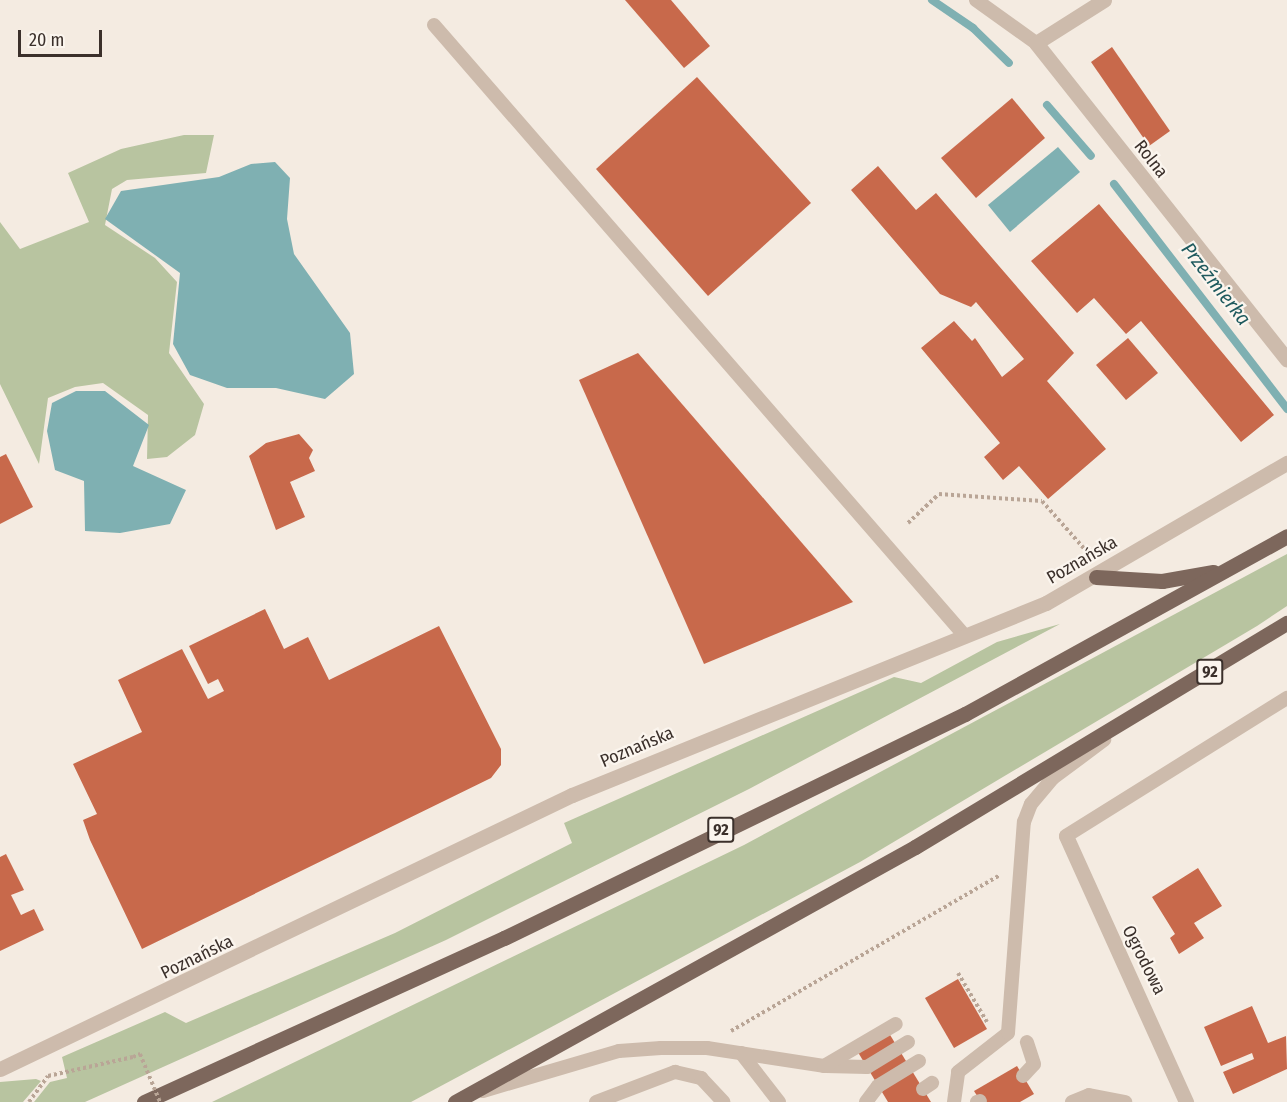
<!DOCTYPE html>
<meta charset="utf-8">
<style>
body{margin:0}
#map{position:relative;width:1287px;height:1102px;overflow:hidden;background:#f4ebe1;font-family:"Fira Sans Condensed",sans-serif}
div>[style]{position:absolute}
.green>*{inset:0;background:#b8c4a0}
.water>*{inset:0;background:#7fb0b2}
.stream>*{height:8px;margin:-4px;padding:0 4px;transform-origin:4px;border-radius:4px;background:#7fb0b2}
.building>*{inset:0;background:#c8694b}
.path>*{height:4px;margin-top:-2px;transform-origin:0;background:repeating-linear-gradient(90deg,#b9a596 0 3px,transparent 0 6px)}
.lane>*{height:14px;margin:-7px;padding:0 7px;transform-origin:7px;border-radius:7px;background:#cdbbac}
.street>*{height:15px;margin:-7.5px;padding:0 7.5px;transform-origin:7.5px;border-radius:7.5px;background:#cdbbac}
.primary>*{height:15px;margin:-7.5px;padding:0 7.5px;transform-origin:7.5px;border-radius:7.5px;background:#7d675c}
.path-bridge>*{height:4px;margin-top:-2px;transform-origin:0;background:repeating-linear-gradient(90deg,#b9a596 0 3px,transparent 0 6px)}
span{translate:-50% -50%;white-space:nowrap;text-align:center;line-height:1.15;-webkit-text-stroke:4.5px #fbf5ee;paint-order:stroke}
.shield-label span{padding:2px 4px;background:#fbf5ee;border:2px solid;border-radius:4px;-webkit-text-stroke-width:0}
.shield-label{font-size:16px;color:#3b302b;font-weight:700}
.street-label{font-size:18px;color:#3b302b}
.water-label{font-size:20px;color:#1f5a5e;font-style:italic}
.scale{position:absolute;left:18px;top:30px;width:84px;height:27px;box-sizing:border-box;border:3px solid #3b302b;border-top:0;padding-left:8px;font-size:18px;line-height:21px;white-space:nowrap;color:#3b302b;-webkit-text-stroke:4px #fbf5ee;paint-order:stroke}
</style>
<div id="map">
<div class="green">
<i style="clip-path:polygon(184px 135px,214px 135px,206px 173px,127px 180px,112px 189px,105px 225px,155px 258px,177px 282px,169px 353px,204px 404px,195px 435px,167px 457px,147px 459px,148px 415px,103px 383px,75px 387px,48px 398px,39px 464px,0 384px,0 222px,20px 249px,89px 222px,68px 173px,121px 149px)"></i>
<i style="clip-path:polygon(1287px 554px,1287px 606px,1257px 626px,860px 862px,411px 1102px,212px 1102px,744px 845px)"></i>
<i style="clip-path:polygon(1060px 624px,749px 789px,446px 940px,85px 1102px,34px 1102px,50px 1082px,67px 1078px,62px 1057px,165px 1012px,186px 1023px,395px 933px,572px 843px,564px 823px,894px 677px,921px 683px,997px 642px)"></i>
<i style="clip-path:polygon(36px 1079px,41px 1081px,23px 1102px,0 1102px,0 1082px)"></i>
</div>
<div class="water">
<i style="clip-path:polygon(1058px 147px,1080px 172px,1010px 232px,988px 205px)"></i>
<i style="clip-path:polygon(275px 162px,290px 178px,287px 219px,294px 254px,350px 333px,354px 374px,325px 399px,276px 388px,227px 388px,190px 375px,173px 344px,180px 273px,105px 219px,121px 191px,219px 177px,251px 164px)"></i>
<i style="clip-path:polygon(76px 391px,105px 391px,149px 425px,133px 466px,186px 490px,170px 524px,120px 533px,85px 531px,84px 481px,55px 470px,47px 431px,52px 403px)"></i>
</div>
<div class="stream">
<i style="left:932px;top:0;width:50px;rotate:34.3deg"></i>
<i style="left:973px;top:28px;width:50px;rotate:44.2deg"></i>
<i style="left:1047px;top:105px;width:67px;rotate:49.2deg"></i>
<i style="left:1114px;top:184px;width:284px;rotate:52.4deg"></i>
</div>
<div class="building">
<i style="clip-path:polygon(625px 0,671px 0,710px 46px,684px 68px)"></i>
<i style="clip-path:polygon(1112px 47px,1170px 131px,1149px 146px,1091px 62px)"></i>
<i style="clip-path:polygon(697px 77px,811px 203px,708px 296px,596px 169px)"></i>
<i style="clip-path:polygon(1012px 98px,1045px 138px,976px 198px,941px 158px)"></i>
<i style="clip-path:polygon(878px 166px,916px 210px,936px 193px,1074px 353px,1047px 381px,1106px 449px,1048px 499px,1019px 466px,1003px 480px,984px 457px,1000px 443px,921px 348px,954px 321px,972px 341px,975px 338px,1002px 377px,1024px 359px,976px 302px,971px 307px,940px 294px,851px 190px)"></i>
<i style="clip-path:polygon(1099px 204px,1274px 415px,1241px 442px,1141px 321px,1126px 334px,1094px 298px,1077px 313px,1031px 261px)"></i>
<i style="clip-path:polygon(1128px 338px,1158px 373px,1126px 400px,1096px 365px)"></i>
<i style="clip-path:polygon(638px 353px,853px 602px,704px 664px,579px 380px)"></i>
<i style="clip-path:polygon(299px 434px,313px 450px,309px 458px,315px 471px,290px 482px,305px 517px,276px 530px,249px 456px,266px 443px)"></i>
<i style="clip-path:polygon(6px 454px,33px 507px,0 524px,0 457px)"></i>
<i style="clip-path:polygon(265px 609px,284px 649px,308px 637px,329px 680px,439px 626px,501px 749px,501px 765px,491px 778px,142px 949px,90px 840px,83px 820px,97px 814px,73px 764px,142px 732px,118px 680px,182px 649px,208px 699px,224px 691px,218px 679px,208px 684px,189px 646px)"></i>
<i style="clip-path:polygon(6px 854px,24px 890px,11px 895px,21px 915px,34px 909px,44px 930px,0 951px,0 857px)"></i>
<i style="clip-path:polygon(1198px 868px,1222px 906px,1194px 923px,1204px 938px,1179px 954px,1170px 938px,1175px 934px,1152px 897px)"></i>
<i style="clip-path:polygon(958px 979px,987px 1029px,954px 1048px,925px 998px)"></i>
<i style="clip-path:polygon(1252px 1006px,1268px 1043px,1286px 1036px,1287px 1069px,1233px 1094px,1223px 1072px,1254px 1059px,1252px 1053px,1221px 1066px,1204px 1027px)"></i>
<i style="clip-path:polygon(884px 1025px,931px 1102px,888px 1102px,853px 1044px)"></i>
<i style="clip-path:polygon(1017px 1066px,1034px 1094px,1020px 1102px,981px 1102px,974px 1091px)"></i>
</div>
<div class="path">
<i style="left:908px;top:523px;width:42px;rotate:-43.1deg"></i>
<i style="left:939px;top:494px;width:103px;rotate:3.9deg"></i>
<i style="left:1042px;top:501px;width:69px;rotate:48.5deg"></i>
<i style="left:958px;top:973px;width:57px;rotate:59.4deg"></i>
<i style="left:731px;top:1031px;width:311px;rotate:-30.1deg"></i>
<i style="left:29px;top:1102px;width:32px;rotate:-54deg"></i>
<i style="left:48px;top:1076px;width:87px;rotate:-12.6deg"></i>
</div>
<div class="lane">
<i style="left:976px;top:0;width:74px;rotate:35.6deg"></i>
<i style="left:434px;top:25px;width:808px;rotate:49.01deg"></i>
<i style="left:1066px;top:836px;width:261px;rotate:-32deg"></i>
<i style="left:741px;top:1053px;width:62px;rotate:52.2deg"></i>
<i style="left:826px;top:1066px;width:41px;rotate:1.4deg"></i>
<i style="left:867px;top:1067px;width:48px;rotate:-31.4deg"></i>
<i style="left:1023px;top:1076px;width:16px;rotate:-47deg"></i>
<i style="left:1034px;top:1064px;width:23px;rotate:-108deg"></i>
<i style="left:923px;top:1089px;width:11px;rotate:-34deg"></i>
<i style="left:483px;top:1091px;width:142px;rotate:-16.4deg"></i>
<i style="left:619px;top:1051px;width:42px;rotate:-4.1deg"></i>
<i style="left:661px;top:1048px;width:46px"></i>
<i style="left:707px;top:1048px;width:118px;rotate:8.7deg"></i>
<i style="left:824px;top:1066px;width:83px;rotate:-30.3deg"></i>
<i style="left:596px;top:1102px;width:85px;rotate:-20.8deg"></i>
<i style="left:675px;top:1072px;width:27px;rotate:13deg"></i>
<i style="left:701px;top:1078px;width:33px;rotate:47deg"></i>
<i style="left:866px;top:1102px;width:20px;rotate:-53deg"></i>
<i style="left:878px;top:1086px;width:48px;rotate:-31.4deg"></i>
<i style="left:954px;top:1102px;width:30px;rotate:-82deg"></i>
<i style="left:958px;top:1072px;width:63px;rotate:-38deg"></i>
<i style="left:1008px;top:1033px;width:212px;rotate:-85.7deg"></i>
<i style="left:1024px;top:822px;width:19px;rotate:-69deg"></i>
<i style="left:1031px;top:804px;width:34px;rotate:-50deg"></i>
<i style="left:1053px;top:778px;width:64px;rotate:-36.7deg"></i>
<i style="left:977px;top:1102px;width:3px;rotate:-18deg"></i>
<i style="left:1072px;top:1102px;width:18px;rotate:-22deg"></i>
<i style="left:1089px;top:1095px;width:37px;rotate:11deg"></i>
</div>
<div class="street">
<i style="left:1104px;top:0;width:80px;rotate:147.7deg"></i>
<i style="left:1036px;top:43px;width:404px;rotate:51.6deg"></i>
<i style="left:1066px;top:836px;width:292px;rotate:65.7deg"></i>
<i style="left:0;top:1069px;width:634px;rotate:-25.6deg"></i>
<i style="left:572px;top:795px;width:511px;rotate:-22.05deg"></i>
<i style="left:1046px;top:603px;width:279px;rotate:-30.2deg"></i>
</div>
<div class="primary">
<i style="left:1096px;top:577px;width:66px;rotate:3.5deg"></i>
<i style="left:1162px;top:581px;width:52px;rotate:-10deg"></i>
<i style="left:144px;top:1102px;width:396px;rotate:-24.5deg"></i>
<i style="left:504px;top:938px;width:513px;rotate:-25.92deg"></i>
<i style="left:965px;top:714px;width:368px;rotate:-28.9deg"></i>
<i style="left:455px;top:1102px;width:526px;rotate:-29deg"></i>
<i style="left:915px;top:847px;width:434px;rotate:-31.1deg"></i>
</div>
<div class="path-bridge">
<i style="left:133px;top:1057px;width:8px;rotate:-23deg"></i>
<i style="left:140px;top:1054px;width:52px;rotate:67.4deg"></i>
</div>
<div class="shield-label">
<span style="left:1210px;top:672px">92</span>
<span style="left:721px;top:830px">92</span>
</div>
<div class="street-label">
<span style="left:1151px;top:159px;rotate:52deg">Rolna</span>
<span style="left:1082px;top:560px;rotate:-30deg">Poznańska</span>
<span style="left:637px;top:747px;rotate:-23deg">Poznańska</span>
<span style="left:197px;top:957px;rotate:-26deg">Poznańska</span>
<span style="left:1144px;top:960px;rotate:63deg">Ogrodowa</span>
</div>
<div class="water-label">
<span style="left:1216px;top:284px;rotate:52deg">Przeźmierka</span>
</div>
<div class="scale">20 m</div>
</div>
